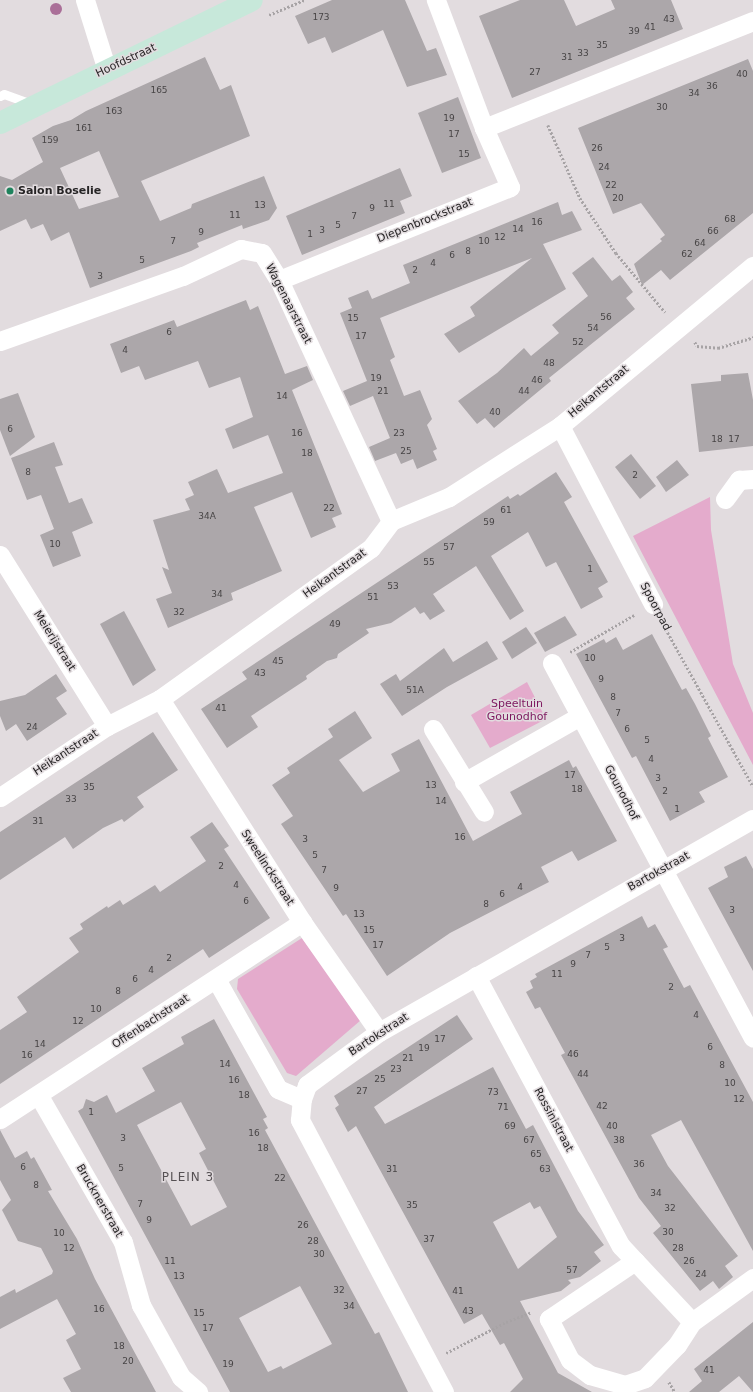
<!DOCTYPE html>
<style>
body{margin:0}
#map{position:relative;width:753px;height:1392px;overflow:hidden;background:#e2dcdf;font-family:"DejaVu Sans",sans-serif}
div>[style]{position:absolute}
.green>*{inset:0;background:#e4abcc}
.building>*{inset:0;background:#aca7aa}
.path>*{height:2.5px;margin-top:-1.25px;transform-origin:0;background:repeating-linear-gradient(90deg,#a7a3a5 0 2px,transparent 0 4px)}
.lane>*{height:9px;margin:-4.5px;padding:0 4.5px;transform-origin:4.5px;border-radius:4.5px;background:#fff}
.street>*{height:19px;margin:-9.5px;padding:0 9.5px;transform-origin:9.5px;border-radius:9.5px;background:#fff}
.secondary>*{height:22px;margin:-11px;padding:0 11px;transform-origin:11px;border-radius:11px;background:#c7e8da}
.trees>*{width:12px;height:12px;margin:-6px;border-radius:50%;background:#aa6f98}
.dots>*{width:11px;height:11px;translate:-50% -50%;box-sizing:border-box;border:2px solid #e2dcdf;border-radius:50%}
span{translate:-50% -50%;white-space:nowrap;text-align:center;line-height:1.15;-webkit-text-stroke:3px #e2dcdf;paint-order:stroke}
.number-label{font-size:9px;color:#484546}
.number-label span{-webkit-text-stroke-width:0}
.street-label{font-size:11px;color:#262425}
.poi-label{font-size:11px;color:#262425;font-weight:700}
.left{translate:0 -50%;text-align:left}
.park-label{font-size:11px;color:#7d155e}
.neighbourhood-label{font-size:12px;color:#565154;letter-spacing:1px}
</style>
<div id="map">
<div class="green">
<i style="clip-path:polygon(710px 497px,711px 530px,733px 664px,753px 713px,753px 765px,633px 536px)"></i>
<i style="clip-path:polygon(527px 682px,546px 719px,490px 748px,471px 715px)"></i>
<i style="clip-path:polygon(302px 938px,361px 1020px,296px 1076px,287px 1073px,237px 989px,238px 979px)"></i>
</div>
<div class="building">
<i style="clip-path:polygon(332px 0,405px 0,427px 51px,436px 48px,447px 75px,407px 87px,383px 30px,332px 53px,325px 37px,308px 44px,295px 16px)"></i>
<i style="clip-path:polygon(520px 0,564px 0,576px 26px,615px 9px,611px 0,671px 0,683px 29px,512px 98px,479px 16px)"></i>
<i style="clip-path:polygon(evenodd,205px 57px,220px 90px,231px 85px,250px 136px,141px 181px,160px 221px,191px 208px,192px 204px,264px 176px,277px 208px,269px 220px,243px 229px,242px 225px,197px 243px,199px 247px,191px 251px,90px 288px,69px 232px,51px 241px,43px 224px,31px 229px,26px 219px,0 231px,0 176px,12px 180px,43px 162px,32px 138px,53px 126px,71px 120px,86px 111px,205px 57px,99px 151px,119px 197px,79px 209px,60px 168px,99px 151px)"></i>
<i style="clip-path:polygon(748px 59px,753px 71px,753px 213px,670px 280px,661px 270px,642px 285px,634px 264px,662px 241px,660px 239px,665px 235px,641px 203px,613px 214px,578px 128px)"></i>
<i style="clip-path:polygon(458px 97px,481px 158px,442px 173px,418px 113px)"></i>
<i style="clip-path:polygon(400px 168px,412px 196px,400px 201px,405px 213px,302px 255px,286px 216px)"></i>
<i style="clip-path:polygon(558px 202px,562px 215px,572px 211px,582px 230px,543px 244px,566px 289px,459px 353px,444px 334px,475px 316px,470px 307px,532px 258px,380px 318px,395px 357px,390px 360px,404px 396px,420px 390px,432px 419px,427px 425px,437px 449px,433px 451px,437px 460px,417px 469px,413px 459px,401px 464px,396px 453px,375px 461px,369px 447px,390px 438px,373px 396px,350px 406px,343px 391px,367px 381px,340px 313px,352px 308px,348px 298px,368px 290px,372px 299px,410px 283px,403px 265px)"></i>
<i style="clip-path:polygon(593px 257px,612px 281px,620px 275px,633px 292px,626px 298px,635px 309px,549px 378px,551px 381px,494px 428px,485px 418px,477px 424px,458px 401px,497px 373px,524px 348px,531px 356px,559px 333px,552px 325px,588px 296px,572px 273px)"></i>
<i style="clip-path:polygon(246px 300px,250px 310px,258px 306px,285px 374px,307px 366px,313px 380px,292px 390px,342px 514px,332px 518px,336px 527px,311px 538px,292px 492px,254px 507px,282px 571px,231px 593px,233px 600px,168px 628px,156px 599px,172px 593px,162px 567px,169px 570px,153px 520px,190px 510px,185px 499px,194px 495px,188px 482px,217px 469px,228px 493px,283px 473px,268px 435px,233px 449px,225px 429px,253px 417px,240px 377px,209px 388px,198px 361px,145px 380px,139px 366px,121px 373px,110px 344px,174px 320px,177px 327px)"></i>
<i style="clip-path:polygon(748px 373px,753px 400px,753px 446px,699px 452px,691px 384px,721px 381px,721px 375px)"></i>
<i style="clip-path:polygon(18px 393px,35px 437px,10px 456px,0 430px,0 399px)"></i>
<i style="clip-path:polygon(54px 442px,63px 465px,55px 467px,69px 503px,82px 498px,93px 523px,72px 532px,81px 556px,53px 567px,40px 535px,54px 529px,41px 495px,27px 500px,11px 458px)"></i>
<i style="clip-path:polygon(631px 454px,656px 486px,640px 499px,615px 467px)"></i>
<i style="clip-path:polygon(677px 460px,689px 475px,666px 492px,656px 477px)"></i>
<i style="clip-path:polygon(556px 472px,572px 497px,564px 502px,608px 582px,598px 588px,603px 597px,581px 609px,556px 562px,546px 567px,528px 532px,491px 556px,524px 611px,510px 620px,476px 566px,433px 594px,445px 611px,430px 620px,424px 612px,420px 614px,415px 607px,391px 623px,366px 629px,369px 633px,338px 654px,337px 658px,327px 661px,306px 676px,307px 679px,251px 716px,258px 727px,227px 748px,201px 709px,247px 679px,242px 672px,508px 496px,510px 499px,518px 494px,520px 496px)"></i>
<i style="clip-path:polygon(124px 611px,156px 670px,133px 686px,100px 624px)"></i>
<i style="clip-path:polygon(565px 616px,577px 635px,545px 652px,534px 633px)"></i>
<i style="clip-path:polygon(526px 627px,537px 643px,512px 659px,502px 642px)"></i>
<i style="clip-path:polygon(652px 634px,682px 690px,686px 688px,695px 704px,711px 736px,708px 738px,728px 777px,699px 792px,705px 802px,670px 821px,636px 756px,632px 758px,576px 654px,604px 639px,606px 643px,616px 637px,623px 650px)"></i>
<i style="clip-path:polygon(487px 641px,498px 659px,447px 687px,402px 716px,380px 684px,396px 674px,400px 681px,444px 648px,453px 662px)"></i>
<i style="clip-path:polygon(56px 674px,67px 691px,56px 698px,67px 714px,27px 741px,16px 724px,6px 731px,0 716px,0 701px,25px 695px)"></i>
<i style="clip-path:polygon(355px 711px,372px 738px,339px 760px,363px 792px,400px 771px,391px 754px,419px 739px,473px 841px,522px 814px,510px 792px,569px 760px,573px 768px,576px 766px,617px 841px,578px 861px,572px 851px,541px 867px,549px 882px,450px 933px,387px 976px,346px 914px,343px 916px,281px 824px,293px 816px,272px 785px,290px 773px,287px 768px,333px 737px,328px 729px)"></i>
<i style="clip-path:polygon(153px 732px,178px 770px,137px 797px,144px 807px,124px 822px,122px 819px,103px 828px,73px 849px,65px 837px,0 880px,0 832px)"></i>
<i style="clip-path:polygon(212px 822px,229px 846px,224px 849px,270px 918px,209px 958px,203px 949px,0 1084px,0 1030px,27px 1012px,17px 997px,79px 952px,69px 938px,83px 929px,80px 924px,107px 906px,108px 908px,120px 900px,123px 905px,155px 885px,160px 892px,206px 861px,190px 837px)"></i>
<i style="clip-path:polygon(746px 856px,753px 869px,753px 971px,708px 888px,728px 877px,724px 867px)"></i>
<i style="clip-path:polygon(642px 916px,648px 928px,655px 924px,668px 947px,663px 949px,684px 988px,690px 985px,753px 1102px,753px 1251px,681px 1120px,651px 1135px,668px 1166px,738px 1256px,725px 1266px,733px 1277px,719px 1289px,713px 1281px,700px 1291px,653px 1233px,661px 1226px,639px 1198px,561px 1055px,565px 1053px,540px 1007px,535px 1009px,526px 992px,533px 988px,530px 981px,537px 977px,535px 974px)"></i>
<i style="clip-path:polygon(evenodd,457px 1015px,473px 1039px,374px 1107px,385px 1124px,493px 1067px,526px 1129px,533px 1125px,578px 1211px,604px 1245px,594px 1252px,601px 1261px,580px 1277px,568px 1280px,571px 1283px,561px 1291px,520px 1301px,558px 1373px,592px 1392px,510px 1392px,523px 1379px,504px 1343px,500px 1345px,482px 1314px,464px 1324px,356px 1126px,348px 1132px,335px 1108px,339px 1105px,334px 1096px,457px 1015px,530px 1202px,534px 1209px,540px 1206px,557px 1237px,518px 1269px,493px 1222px,530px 1202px)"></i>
<i style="clip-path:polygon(evenodd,214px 1019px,267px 1117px,263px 1119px,268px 1128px,265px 1130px,375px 1334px,379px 1332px,408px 1392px,230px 1392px,78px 1111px,83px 1108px,86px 1099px,94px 1102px,107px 1095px,116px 1113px,155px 1091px,142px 1068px,184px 1044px,181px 1037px,214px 1019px,181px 1102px,206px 1149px,199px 1153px,227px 1207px,191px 1226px,137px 1125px,181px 1102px,214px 1019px,300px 1286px,332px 1344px,283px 1369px,281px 1366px,268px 1372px,239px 1318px,300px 1286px)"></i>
<i style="clip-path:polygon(0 1130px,15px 1158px,27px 1151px,31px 1159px,34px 1157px,52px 1190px,48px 1191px,77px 1239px,95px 1279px,156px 1392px,71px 1392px,63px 1378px,81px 1369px,66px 1340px,76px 1334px,57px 1299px,0 1329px,0 1297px,15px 1289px,16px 1293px,52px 1274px,53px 1271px,41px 1248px,18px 1241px,2px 1210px,11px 1200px,0 1180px)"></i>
<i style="clip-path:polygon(753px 1322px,753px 1392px,739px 1376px,719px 1392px,689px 1392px,702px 1381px,694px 1369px)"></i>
</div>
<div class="path">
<i style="left:269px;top:15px;width:39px;rotate:-23deg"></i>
<i style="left:548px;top:125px;width:80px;rotate:66.3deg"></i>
<i style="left:580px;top:198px;width:66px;rotate:56.8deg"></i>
<i style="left:616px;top:253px;width:77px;rotate:50.3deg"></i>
<i style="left:695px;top:342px;width:4px;rotate:63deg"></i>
<i style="left:697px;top:346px;width:21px;rotate:5deg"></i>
<i style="left:718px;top:348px;width:37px;rotate:-17deg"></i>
<i style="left:662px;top:622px;width:188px;rotate:61deg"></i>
<i style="left:570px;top:652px;width:74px;rotate:-30deg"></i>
<i style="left:446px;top:1353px;width:68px;rotate:-27.3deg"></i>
<i style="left:506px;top:1322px;width:26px;rotate:-21deg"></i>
<i style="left:669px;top:1382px;width:12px;rotate:59deg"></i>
</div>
<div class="lane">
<i style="left:0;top:96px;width:4px;rotate:-27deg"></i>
<i style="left:4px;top:94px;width:30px;rotate:20deg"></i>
</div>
<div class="street">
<i style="left:85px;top:0;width:73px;rotate:72.6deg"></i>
<i style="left:484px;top:128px;width:289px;rotate:-21.7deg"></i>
<i style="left:279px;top:280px;width:249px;rotate:-21.9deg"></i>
<i style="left:510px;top:187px;width:64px;rotate:-113.8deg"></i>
<i style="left:484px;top:128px;width:137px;rotate:-110.6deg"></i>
<i style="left:0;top:341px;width:194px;rotate:-19.6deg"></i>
<i style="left:183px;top:276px;width:64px;rotate:-25deg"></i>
<i style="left:241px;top:249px;width:21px;rotate:11deg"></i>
<i style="left:262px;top:253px;width:32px;rotate:58deg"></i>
<i style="left:279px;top:280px;width:266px;rotate:65.1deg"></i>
<i style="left:560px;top:426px;width:201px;rotate:62.4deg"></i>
<i style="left:725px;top:499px;width:24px;rotate:-54deg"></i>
<i style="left:739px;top:480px;width:14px;rotate:-4deg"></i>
<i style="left:0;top:555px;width:202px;rotate:58deg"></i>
<i style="left:552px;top:663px;width:425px;rotate:61.8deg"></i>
<i style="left:160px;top:699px;width:264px;rotate:57.5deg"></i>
<i style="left:302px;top:922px;width:134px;rotate:55deg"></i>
<i style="left:433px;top:729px;width:97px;rotate:58.4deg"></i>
<i style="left:464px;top:782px;width:133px;rotate:-29.6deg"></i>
<i style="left:0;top:797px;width:128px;rotate:-33.6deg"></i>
<i style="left:107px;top:726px;width:59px;rotate:-27deg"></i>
<i style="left:160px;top:699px;width:259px;rotate:-35.6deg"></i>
<i style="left:371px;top:548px;width:34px;rotate:-53deg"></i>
<i style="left:391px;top:521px;width:63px;rotate:-22.5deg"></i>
<i style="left:449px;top:497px;width:132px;rotate:-32.6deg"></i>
<i style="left:560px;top:426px;width:251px;rotate:-39.7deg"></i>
<i style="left:476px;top:976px;width:306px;rotate:61.8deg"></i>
<i style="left:621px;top:1246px;width:21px;rotate:47deg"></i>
<i style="left:635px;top:1261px;width:83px;rotate:46.9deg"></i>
<i style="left:692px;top:1322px;width:75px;rotate:-35.8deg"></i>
<i style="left:216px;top:979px;width:126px;rotate:60.6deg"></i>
<i style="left:278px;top:1089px;width:26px;rotate:23deg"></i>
<i style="left:39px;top:1096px;width:168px;rotate:60.1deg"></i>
<i style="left:123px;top:1242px;width:66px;rotate:74.1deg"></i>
<i style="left:141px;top:1305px;width:82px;rotate:60.9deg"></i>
<i style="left:181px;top:1377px;width:23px;rotate:41deg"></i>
<i style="left:0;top:1119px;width:361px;rotate:-33.1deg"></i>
<i style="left:635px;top:1261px;width:104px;rotate:146deg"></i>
<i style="left:549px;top:1319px;width:46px;rotate:62.9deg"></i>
<i style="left:570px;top:1360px;width:25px;rotate:37deg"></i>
<i style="left:590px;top:1375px;width:36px;rotate:16deg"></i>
<i style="left:625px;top:1385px;width:21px;rotate:-19deg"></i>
<i style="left:645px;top:1378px;width:46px;rotate:-45.9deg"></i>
<i style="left:677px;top:1345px;width:27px;rotate:-57deg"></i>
<i style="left:444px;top:1392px;width:308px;rotate:-117.9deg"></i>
<i style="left:300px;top:1120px;width:21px;rotate:-85deg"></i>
<i style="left:302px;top:1099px;width:15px;rotate:-70deg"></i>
<i style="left:307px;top:1085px;width:89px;rotate:-36.4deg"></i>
<i style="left:379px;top:1032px;width:430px;rotate:-29.7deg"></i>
</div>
<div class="secondary">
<i style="left:0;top:123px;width:280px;rotate:-26deg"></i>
</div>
<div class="trees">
<i style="left:56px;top:9px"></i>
</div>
<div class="dots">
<i style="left:10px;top:191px;background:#1f835d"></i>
</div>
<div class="number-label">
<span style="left:321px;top:17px">173</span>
<span style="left:669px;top:19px">43</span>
<span style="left:650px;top:27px">41</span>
<span style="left:634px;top:31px">39</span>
<span style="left:602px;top:45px">35</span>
<span style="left:583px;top:53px">33</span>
<span style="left:567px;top:57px">31</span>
<span style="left:535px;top:72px">27</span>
<span style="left:742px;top:74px">40</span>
<span style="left:712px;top:86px">36</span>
<span style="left:159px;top:90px">165</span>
<span style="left:694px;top:93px">34</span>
<span style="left:662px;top:107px">30</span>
<span style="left:114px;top:111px">163</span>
<span style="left:449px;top:118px">19</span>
<span style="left:84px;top:128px">161</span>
<span style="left:454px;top:134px">17</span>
<span style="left:50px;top:140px">159</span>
<span style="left:597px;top:148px">26</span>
<span style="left:464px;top:154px">15</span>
<span style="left:604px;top:167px">24</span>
<span style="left:611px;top:185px">22</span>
<span style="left:618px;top:198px">20</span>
<span style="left:389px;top:204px">11</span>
<span style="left:260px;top:205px">13</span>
<span style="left:372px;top:208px">9</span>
<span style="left:235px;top:215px">11</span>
<span style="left:354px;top:216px">7</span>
<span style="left:730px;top:219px">68</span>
<span style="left:537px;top:222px">16</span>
<span style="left:338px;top:225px">5</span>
<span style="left:518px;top:229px">14</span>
<span style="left:322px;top:230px">3</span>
<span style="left:713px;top:231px">66</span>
<span style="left:201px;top:232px">9</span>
<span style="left:310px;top:234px">1</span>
<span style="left:500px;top:237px">12</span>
<span style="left:173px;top:241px">7</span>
<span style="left:484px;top:241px">10</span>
<span style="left:700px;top:243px">64</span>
<span style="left:468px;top:251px">8</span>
<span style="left:687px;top:254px">62</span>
<span style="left:452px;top:255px">6</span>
<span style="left:142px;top:260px">5</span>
<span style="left:433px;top:263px">4</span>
<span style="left:415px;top:270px">2</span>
<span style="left:100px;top:276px">3</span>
<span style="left:606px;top:317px">56</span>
<span style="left:353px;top:318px">15</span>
<span style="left:593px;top:328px">54</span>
<span style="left:169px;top:332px">6</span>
<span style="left:361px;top:336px">17</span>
<span style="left:578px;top:342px">52</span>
<span style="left:125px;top:350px">4</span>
<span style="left:549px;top:363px">48</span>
<span style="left:376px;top:378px">19</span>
<span style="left:537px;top:380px">46</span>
<span style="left:383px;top:391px">21</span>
<span style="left:524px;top:391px">44</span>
<span style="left:282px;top:396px">14</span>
<span style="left:495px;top:412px">40</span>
<span style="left:10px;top:429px">6</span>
<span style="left:297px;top:433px">16</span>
<span style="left:399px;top:433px">23</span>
<span style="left:717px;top:439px">18</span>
<span style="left:734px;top:439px">17</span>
<span style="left:406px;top:451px">25</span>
<span style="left:307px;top:453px">18</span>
<span style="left:28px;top:472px">8</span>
<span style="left:635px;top:475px">2</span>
<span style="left:329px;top:508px">22</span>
<span style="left:506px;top:510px">61</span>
<span style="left:207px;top:516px">34A</span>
<span style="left:489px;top:522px">59</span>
<span style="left:55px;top:544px">10</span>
<span style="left:449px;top:547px">57</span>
<span style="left:429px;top:562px">55</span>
<span style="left:590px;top:569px">1</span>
<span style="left:393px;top:586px">53</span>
<span style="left:217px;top:594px">34</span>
<span style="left:373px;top:597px">51</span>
<span style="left:179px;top:612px">32</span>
<span style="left:335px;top:624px">49</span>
<span style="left:590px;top:658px">10</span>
<span style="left:278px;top:661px">45</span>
<span style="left:260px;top:673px">43</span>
<span style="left:601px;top:679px">9</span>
<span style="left:415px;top:690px">51A</span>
<span style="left:613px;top:697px">8</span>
<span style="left:221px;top:708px">41</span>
<span style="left:618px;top:713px">7</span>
<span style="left:32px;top:727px">24</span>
<span style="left:627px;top:729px">6</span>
<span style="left:647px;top:740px">5</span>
<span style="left:651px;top:759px">4</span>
<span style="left:570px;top:775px">17</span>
<span style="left:658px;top:778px">3</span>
<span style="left:431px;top:785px">13</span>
<span style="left:89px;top:787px">35</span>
<span style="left:577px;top:789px">18</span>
<span style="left:665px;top:791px">2</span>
<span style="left:71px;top:799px">33</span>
<span style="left:441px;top:801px">14</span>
<span style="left:677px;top:809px">1</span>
<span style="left:38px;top:821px">31</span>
<span style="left:460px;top:837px">16</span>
<span style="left:305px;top:839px">3</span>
<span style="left:315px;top:855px">5</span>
<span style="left:221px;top:866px">2</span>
<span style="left:324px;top:870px">7</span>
<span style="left:236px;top:885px">4</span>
<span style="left:520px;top:887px">4</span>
<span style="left:336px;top:888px">9</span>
<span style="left:502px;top:894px">6</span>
<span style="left:246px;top:901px">6</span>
<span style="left:486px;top:904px">8</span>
<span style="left:732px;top:910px">3</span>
<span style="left:359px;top:914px">13</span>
<span style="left:369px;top:930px">15</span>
<span style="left:622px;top:938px">3</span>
<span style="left:378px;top:945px">17</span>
<span style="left:607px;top:947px">5</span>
<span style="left:588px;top:955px">7</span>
<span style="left:169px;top:958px">2</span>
<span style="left:573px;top:964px">9</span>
<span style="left:151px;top:970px">4</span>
<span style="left:557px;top:974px">11</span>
<span style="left:135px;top:979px">6</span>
<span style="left:671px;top:987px">2</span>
<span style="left:118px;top:991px">8</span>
<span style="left:96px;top:1009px">10</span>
<span style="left:696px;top:1015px">4</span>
<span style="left:78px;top:1021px">12</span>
<span style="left:440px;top:1039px">17</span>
<span style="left:40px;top:1044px">14</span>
<span style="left:710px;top:1047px">6</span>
<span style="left:424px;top:1048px">19</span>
<span style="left:573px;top:1054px">46</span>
<span style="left:27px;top:1055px">16</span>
<span style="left:408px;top:1058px">21</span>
<span style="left:225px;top:1064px">14</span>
<span style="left:722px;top:1065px">8</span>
<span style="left:396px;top:1069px">23</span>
<span style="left:583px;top:1074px">44</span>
<span style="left:380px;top:1079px">25</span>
<span style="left:234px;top:1080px">16</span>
<span style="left:730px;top:1083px">10</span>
<span style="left:362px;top:1091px">27</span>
<span style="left:493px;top:1092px">73</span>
<span style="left:244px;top:1095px">18</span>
<span style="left:739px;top:1099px">12</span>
<span style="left:602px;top:1106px">42</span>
<span style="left:503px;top:1107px">71</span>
<span style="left:91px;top:1112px">1</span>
<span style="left:510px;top:1126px">69</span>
<span style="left:612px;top:1126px">40</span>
<span style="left:254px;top:1133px">16</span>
<span style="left:123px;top:1138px">3</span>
<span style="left:529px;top:1140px">67</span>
<span style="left:619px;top:1140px">38</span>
<span style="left:263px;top:1148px">18</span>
<span style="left:536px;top:1154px">65</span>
<span style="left:639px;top:1164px">36</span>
<span style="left:23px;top:1167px">6</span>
<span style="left:121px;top:1168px">5</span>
<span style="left:392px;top:1169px">31</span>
<span style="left:545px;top:1169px">63</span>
<span style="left:280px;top:1178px">22</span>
<span style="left:36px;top:1185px">8</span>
<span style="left:656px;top:1193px">34</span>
<span style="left:140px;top:1204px">7</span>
<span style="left:412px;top:1205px">35</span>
<span style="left:670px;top:1208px">32</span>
<span style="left:149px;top:1220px">9</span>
<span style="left:303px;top:1225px">26</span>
<span style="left:668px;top:1232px">30</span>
<span style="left:59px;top:1233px">10</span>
<span style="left:429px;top:1239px">37</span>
<span style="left:313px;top:1241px">28</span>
<span style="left:69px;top:1248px">12</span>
<span style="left:678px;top:1248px">28</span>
<span style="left:319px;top:1254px">30</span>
<span style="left:170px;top:1261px">11</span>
<span style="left:689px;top:1261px">26</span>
<span style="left:572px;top:1270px">57</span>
<span style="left:701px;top:1274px">24</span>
<span style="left:179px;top:1276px">13</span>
<span style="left:339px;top:1290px">32</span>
<span style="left:458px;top:1291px">41</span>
<span style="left:349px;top:1306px">34</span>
<span style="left:99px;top:1309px">16</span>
<span style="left:468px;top:1311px">43</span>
<span style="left:199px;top:1313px">15</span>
<span style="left:208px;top:1328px">17</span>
<span style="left:119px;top:1346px">18</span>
<span style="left:128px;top:1361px">20</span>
<span style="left:228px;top:1364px">19</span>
<span style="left:709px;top:1370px">41</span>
</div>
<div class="street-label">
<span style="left:126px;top:61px;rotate:-25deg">Hoofdstraat</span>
<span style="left:425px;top:221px;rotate:-22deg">Diepenbrockstraat</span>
<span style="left:288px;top:304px;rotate:63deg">Wagenaarstraat</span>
<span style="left:599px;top:392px;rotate:-40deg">Heikantstraat</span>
<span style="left:335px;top:574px;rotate:-36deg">Heikantstraat</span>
<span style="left:655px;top:607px;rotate:62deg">Spoorpad</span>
<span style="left:54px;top:641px;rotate:58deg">Meierijstraat</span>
<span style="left:66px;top:753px;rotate:-33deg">Heikantstraat</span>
<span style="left:621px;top:793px;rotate:62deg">Gounodhof</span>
<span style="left:267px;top:868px;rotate:57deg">Sweelinckstraat</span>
<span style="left:659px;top:872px;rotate:-29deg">Bartokstraat</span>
<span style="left:151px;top:1022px;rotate:-33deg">Offenbachstraat</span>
<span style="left:379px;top:1035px;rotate:-33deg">Bartokstraat</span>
<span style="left:553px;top:1120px;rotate:62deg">Rossinistraat</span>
<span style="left:99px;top:1201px;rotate:60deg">Brucknerstraat</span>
</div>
<div class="poi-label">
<span class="left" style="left:18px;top:191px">Salon Boselie</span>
</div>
<div class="park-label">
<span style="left:517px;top:711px">Speeltuin<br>Gounodhof</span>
</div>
<div class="neighbourhood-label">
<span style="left:188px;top:1178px">PLEIN 3</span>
</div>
</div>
